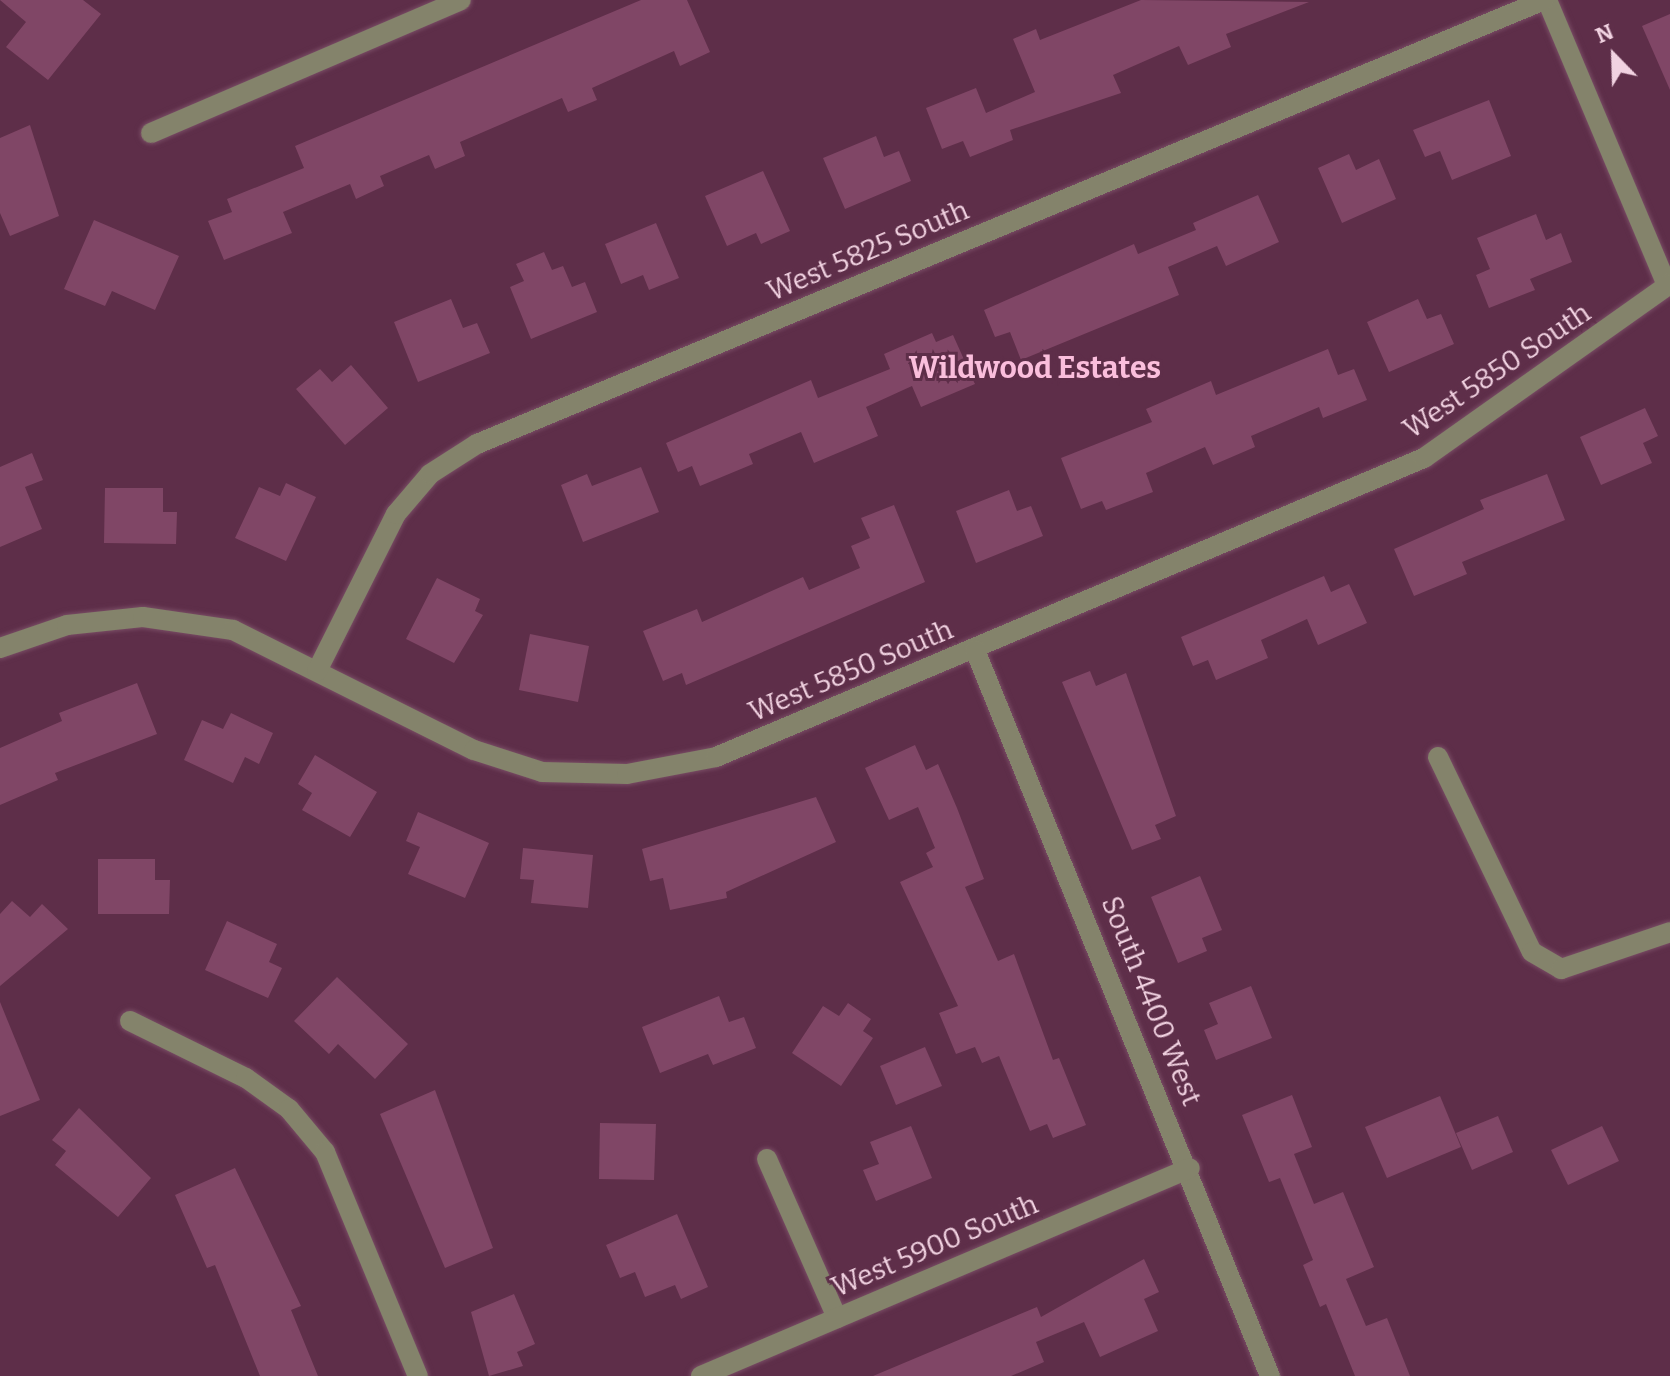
<!DOCTYPE html>
<style>
body{margin:0}
#map{position:relative;width:1670px;height:1376px;overflow:hidden;background:#5e2e49;font-family:Bitter,serif}
div>[style]{position:absolute}
.building>*{inset:0;background:#804666}
.roads{filter:drop-shadow(0 0 2px #784c64) drop-shadow(0 0 2px #784c64)}
.minor>*{height:20px;margin:-10px;padding:0 10px;transform-origin:10px;border-radius:10px;background:#84836b}
span{translate:-50% -50%;white-space:nowrap;text-align:center;line-height:1.15;-webkit-text-stroke:6px #5e2e49;paint-order:stroke}
.street-label{font-size:28px;color:#f1d2e1}
.neighbourhood-label{font-size:30px;color:#fabedc;font-weight:700}
.north{position:absolute;left:1574px;top:16px;width:80px;height:80px;-webkit-text-stroke:6px #5e2e49;paint-order:stroke;rotate:337deg;font-size:22px;font-weight:700;line-height:32px;text-align:center;color:#f1d2e1}
.north::after{content:'';display:block;margin:auto;width:28px;height:36px;background:#f1d2e1;clip-path:polygon(50% 0,100% 100%,50% 72%,0 100%)}
</style>
<div id="map">
<div class="building">
<i style="clip-path:polygon(0 0,83px 0,101px 14px,48px 80px,6px 47px,26px 22px)"></i>
<i style="clip-path:polygon(641px 0,687px 0,710px 52px,680px 66px,674px 51px,592px 88px,597px 100px,568px 112px,562px 98px,460px 142px,465px 156px,435px 169px,429px 155px,380px 176px,384px 186px,356px 199px,350px 184px,283px 212px,292px 233px,224px 260px,208px 221px,232px 212px,227px 199px,304px 168px,295px 146px)"></i>
<i style="clip-path:polygon(1141px 0,1309px 2px,1226px 34px,1231px 47px,1188px 65px,1179px 46px,1113px 75px,1121px 93px,1010px 130px,1013px 140px,970px 157px,963px 141px,942px 149px,926px 108px,976px 88px,986px 113px,1035px 92px,1013px 39px,1036px 29px,1040px 40px)"></i>
<i style="clip-path:polygon(1670px 14px,1670px 90px,1642px 26px)"></i>
<i style="clip-path:polygon(1489px 100px,1511px 156px,1452px 180px,1440px 151px,1425px 157px,1413px 130px)"></i>
<i style="clip-path:polygon(30px 125px,59px 216px,10px 236px,0 213px,0 138px)"></i>
<i style="clip-path:polygon(876px 136px,884px 157px,899px 151px,911px 181px,845px 209px,823px 158px)"></i>
<i style="clip-path:polygon(1349px 154px,1356px 170px,1379px 159px,1396px 199px,1342px 223px,1318px 168px)"></i>
<i style="clip-path:polygon(763px 171px,790px 231px,761px 244px,756px 233px,727px 246px,705px 196px)"></i>
<i style="clip-path:polygon(1258px 195px,1279px 242px,1226px 266px,1217px 246px,1168px 267px,1179px 295px,1021px 360px,1010px 332px,995px 337px,984px 310px,1134px 244px,1138px 254px,1196px 230px,1193px 223px)"></i>
<i style="clip-path:polygon(1536px 214px,1546px 240px,1561px 233px,1572px 262px,1530px 279px,1535px 290px,1489px 308px,1476px 275px,1490px 269px,1477px 238px)"></i>
<i style="clip-path:polygon(94px 220px,179px 256px,155px 310px,112px 291px,105px 306px,64px 289px)"></i>
<i style="clip-path:polygon(656px 223px,679px 278px,649px 290px,643px 275px,621px 284px,605px 244px)"></i>
<i style="clip-path:polygon(544px 252px,552px 270px,563px 266px,572px 287px,585px 282px,597px 312px,531px 339px,510px 287px,524px 281px,516px 264px)"></i>
<i style="clip-path:polygon(451px 299px,463px 328px,477px 323px,490px 353px,418px 382px,394px 322px)"></i>
<i style="clip-path:polygon(1418px 299px,1427px 319px,1441px 314px,1454px 344px,1389px 372px,1367px 322px)"></i>
<i style="clip-path:polygon(932px 333px,936px 342px,953px 335px,975px 384px,921px 407px,912px 386px,866px 407px,878px 436px,814px 463px,801px 432px,749px 454px,753px 464px,700px 486px,692px 466px,678px 472px,666px 443px,811px 380px,818px 398px,890px 369px,884px 354px)"></i>
<i style="clip-path:polygon(1328px 349px,1338px 375px,1354px 369px,1367px 400px,1323px 418px,1319px 407px,1251px 436px,1255px 447px,1213px 465px,1205px 447px,1146px 473px,1153px 492px,1106px 510px,1102px 501px,1081px 509px,1061px 458px,1152px 422px,1146px 409px,1211px 381px,1216px 395px)"></i>
<i style="clip-path:polygon(351px 365px,388px 408px,345px 445px,296px 389px,320px 369px,332px 382px)"></i>
<i style="clip-path:polygon(1645px 408px,1658px 436px,1643px 443px,1652px 463px,1601px 485px,1580px 437px)"></i>
<i style="clip-path:polygon(32px 453px,43px 480px,25px 487px,42px 529px,0 547px,0 467px)"></i>
<i style="clip-path:polygon(641px 467px,659px 512px,583px 542px,561px 485px,587px 474px,592px 486px)"></i>
<i style="clip-path:polygon(1547px 474px,1565px 520px,1462px 562px,1467px 574px,1414px 596px,1394px 549px,1484px 509px,1480px 500px)"></i>
<i style="clip-path:polygon(286px 483px,316px 497px,286px 561px,235px 538px,259px 487px,280px 496px)"></i>
<i style="clip-path:polygon(105px 488px,163px 488px,163px 512px,177px 512px,176px 544px,104px 543px)"></i>
<i style="clip-path:polygon(1009px 490px,1017px 511px,1031px 506px,1043px 536px,976px 563px,956px 511px)"></i>
<i style="clip-path:polygon(894px 505px,925px 582px,686px 685px,682px 673px,663px 681px,643px 631px,697px 609px,702px 622px,803px 577px,809px 590px,860px 568px,851px 546px,870px 538px,861px 518px)"></i>
<i style="clip-path:polygon(1324px 576px,1331px 592px,1349px 584px,1367px 623px,1318px 645px,1307px 619px,1261px 640px,1268px 658px,1216px 680px,1208px 660px,1193px 666px,1181px 637px)"></i>
<i style="clip-path:polygon(437px 578px,480px 599px,475px 611px,483px 615px,454px 663px,406px 639px)"></i>
<i style="clip-path:polygon(530px 634px,589px 646px,578px 702px,519px 690px)"></i>
<i style="clip-path:polygon(1090px 671px,1096px 686px,1126px 673px,1176px 816px,1155px 825px,1161px 839px,1132px 850px,1062px 682px)"></i>
<i style="clip-path:polygon(137px 683px,157px 734px,55px 773px,58px 780px,0 805px,0 748px,62px 721px,59px 713px)"></i>
<i style="clip-path:polygon(231px 713px,273px 733px,259px 764px,245px 757px,233px 783px,184px 760px,202px 720px,223px 729px)"></i>
<i style="clip-path:polygon(915px 745px,926px 770px,938px 764px,957px 808px,984px 879px,965px 887px,998px 961px,1014px 954px,1053px 1060px,1059px 1058px,1086px 1125px,1053px 1138px,1047px 1124px,1030px 1131px,999px 1056px,982px 1063px,975px 1047px,956px 1054px,939px 1013px,958px 1006px,900px 882px,933px 867px,926px 853px,935px 848px,918px 807px,889px 820px,865px 768px)"></i>
<i style="clip-path:polygon(315px 755px,377px 792px,350px 837px,302px 810px,312px 793px,298px 784px)"></i>
<i style="clip-path:polygon(816px 797px,836px 842px,726px 892px,727px 898px,670px 910px,663px 878px,650px 881px,642px 849px)"></i>
<i style="clip-path:polygon(418px 812px,489px 843px,465px 898px,408px 874px,420px 847px,406px 841px)"></i>
<i style="clip-path:polygon(523px 848px,593px 855px,588px 908px,531px 903px,534px 880px,520px 879px)"></i>
<i style="clip-path:polygon(98px 859px,155px 859px,155px 880px,170px 880px,169px 914px,98px 914px)"></i>
<i style="clip-path:polygon(1200px 876px,1222px 930px,1202px 938px,1207px 951px,1178px 963px,1151px 897px)"></i>
<i style="clip-path:polygon(12px 901px,30px 917px,42px 904px,68px 929px,0 986px,0 914px)"></i>
<i style="clip-path:polygon(227px 921px,277px 944px,269px 962px,282px 968px,268px 998px,205px 970px)"></i>
<i style="clip-path:polygon(337px 977px,408px 1044px,375px 1079px,338px 1044px,329px 1054px,294px 1021px)"></i>
<i style="clip-path:polygon(1251px 986px,1272px 1038px,1216px 1060px,1204px 1030px,1218px 1024px,1209px 1003px)"></i>
<i style="clip-path:polygon(719px 996px,729px 1022px,744px 1017px,756px 1048px,713px 1065px,708px 1054px,660px 1073px,642px 1027px)"></i>
<i style="clip-path:polygon(0 1002px,40px 1100px,0 1116px)"></i>
<i style="clip-path:polygon(848px 1003px,871px 1019px,863px 1031px,873px 1038px,841px 1086px,792px 1053px,823px 1006px,839px 1016px)"></i>
<i style="clip-path:polygon(925px 1047px,942px 1086px,896px 1105px,880px 1066px)"></i>
<i style="clip-path:polygon(435px 1090px,493px 1248px,445px 1268px,380px 1114px)"></i>
<i style="clip-path:polygon(1292px 1095px,1312px 1147px,1294px 1154px,1314px 1204px,1343px 1192px,1374px 1267px,1346px 1279px,1366px 1326px,1387px 1318px,1410px 1376px,1355px 1376px,1326px 1304px,1320px 1307px,1303px 1265px,1313px 1260px,1280px 1178px,1269px 1182px,1242px 1115px)"></i>
<i style="clip-path:polygon(1440px 1096px,1461px 1147px,1387px 1178px,1365px 1127px)"></i>
<i style="clip-path:polygon(79px 1108px,151px 1178px,118px 1217px,55px 1165px,66px 1151px,52px 1140px)"></i>
<i style="clip-path:polygon(1498px 1116px,1513px 1152px,1472px 1170px,1456px 1133px)"></i>
<i style="clip-path:polygon(600px 1123px,656px 1124px,654px 1180px,599px 1179px)"></i>
<i style="clip-path:polygon(911px 1126px,932px 1178px,876px 1201px,863px 1170px,879px 1164px,870px 1142px)"></i>
<i style="clip-path:polygon(1602px 1126px,1619px 1161px,1568px 1185px,1551px 1150px)"></i>
<i style="clip-path:polygon(235px 1168px,301px 1306px,291px 1310px,318px 1376px,260px 1376px,215px 1265px,207px 1268px,175px 1195px)"></i>
<i style="clip-path:polygon(677px 1214px,708px 1287px,681px 1299px,675px 1285px,645px 1297px,635px 1272px,620px 1278px,606px 1245px)"></i>
<i style="clip-path:polygon(1144px 1259px,1159px 1292px,1144px 1299px,1158px 1331px,1100px 1357px,1084px 1322px,1036px 1342px,1044px 1362px,1011px 1376px,873px 1376px,1037px 1307px,1041px 1317px)"></i>
<i style="clip-path:polygon(514px 1294px,535px 1344px,517px 1352px,523px 1366px,489px 1376px,471px 1312px)"></i>
</div>
<div class="roads">
<div class="minor">
<i style="left:1547px;top:0;width:310px;rotate:67.2deg"></i>
<i style="left:151px;top:133px;width:337px;rotate:-23.2deg"></i>
<i style="left:0;top:648px;width:71px;rotate:-18.9deg"></i>
<i style="left:67px;top:625px;width:76px;rotate:-6deg"></i>
<i style="left:143px;top:617px;width:91px;rotate:8.2deg"></i>
<i style="left:233px;top:630px;width:269px;rotate:26.5deg"></i>
<i style="left:474px;top:750px;width:71px;rotate:17.9deg"></i>
<i style="left:542px;top:772px;width:85px;rotate:1.3deg"></i>
<i style="left:627px;top:774px;width:91px;rotate:-10.8deg"></i>
<i style="left:716px;top:757px;width:769px;rotate:-22.9deg"></i>
<i style="left:1424px;top:458px;width:301px;rotate:-35.3deg"></i>
<i style="left:975px;top:650px;width:784px;rotate:67.89deg"></i>
<i style="left:317px;top:671px;width:176px;rotate:-63.3deg"></i>
<i style="left:396px;top:514px;width:52px;rotate:-49.6deg"></i>
<i style="left:430px;top:474px;width:56px;rotate:-32.6deg"></i>
<i style="left:477px;top:444px;width:1156px;rotate:-22.59deg"></i>
<i style="left:1438px;top:757px;width:216px;rotate:64.3deg"></i>
<i style="left:1532px;top:952px;width:34px;rotate:30deg"></i>
<i style="left:1561px;top:969px;width:115px;rotate:-18.7deg"></i>
<i style="left:130px;top:1021px;width:129px;rotate:26.2deg"></i>
<i style="left:246px;top:1078px;width:53px;rotate:35.8deg"></i>
<i style="left:289px;top:1109px;width:56px;rotate:50.1deg"></i>
<i style="left:325px;top:1152px;width:243px;rotate:67.5deg"></i>
<i style="left:767px;top:1159px;width:174px;rotate:66.2deg"></i>
<i style="left:701px;top:1376px;width:531px;rotate:-23.04deg"></i>
</div>
</div>
<div class="street-label">
<span style="left:868px;top:251px;rotate:-23deg">West 5825 South</span>
<span style="left:1497px;top:371px;rotate:-34deg">West 5850 South</span>
<span style="left:851px;top:671px;rotate:-23deg">West 5850 South</span>
<span style="left:1151px;top:1001px;rotate:68deg">South 4400 West</span>
<span style="left:935px;top:1246px;rotate:-23deg">West 5900 South</span>
</div>
<div class="neighbourhood-label">
<span style="left:1035px;top:368px">Wildwood Estates</span>
</div>
<div class="north">N</div>
</div>
